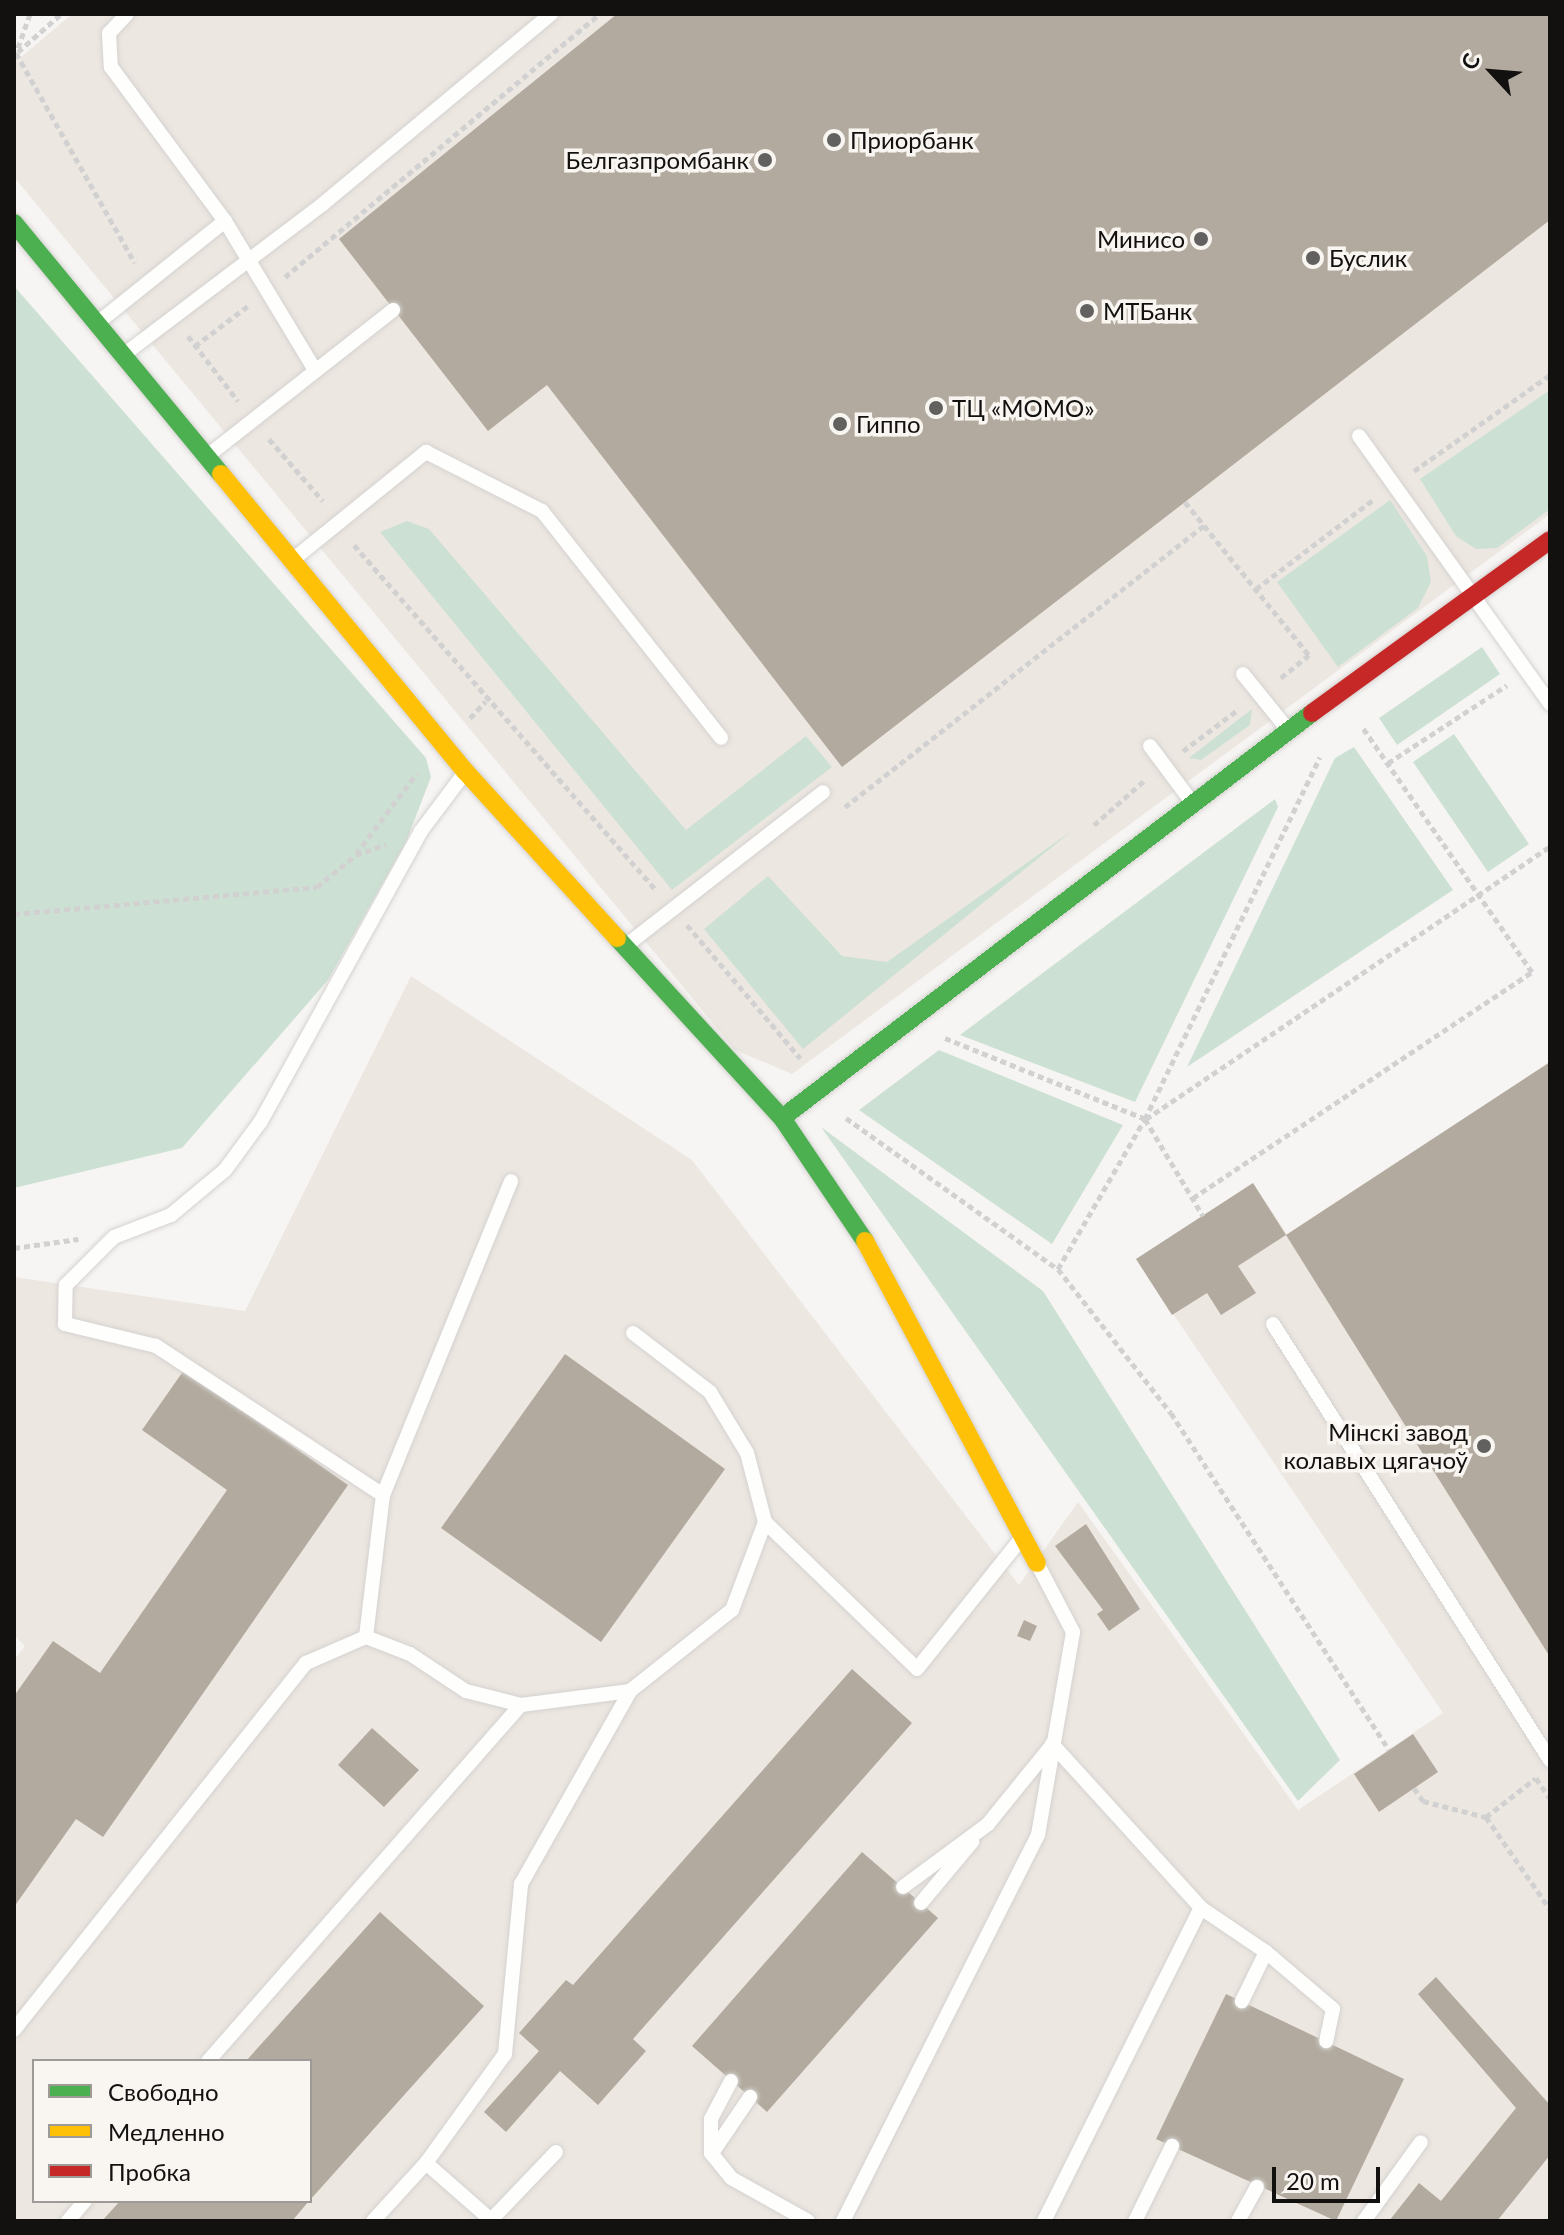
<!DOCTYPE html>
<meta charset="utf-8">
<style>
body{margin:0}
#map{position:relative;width:1564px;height:2235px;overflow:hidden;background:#f7f5f3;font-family:Lato,sans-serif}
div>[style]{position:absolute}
.built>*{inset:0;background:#ede7e1}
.green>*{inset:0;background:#cce1d3}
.building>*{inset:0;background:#b2aa9e}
.path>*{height:5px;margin-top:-2.5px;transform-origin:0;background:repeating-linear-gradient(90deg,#d2d1d1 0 6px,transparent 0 10px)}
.roads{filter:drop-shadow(0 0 2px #d4d2d0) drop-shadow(0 0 2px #d4d2d0)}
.lane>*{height:14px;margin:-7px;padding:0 7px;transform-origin:7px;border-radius:7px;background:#fefefd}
.fast>*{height:18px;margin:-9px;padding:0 9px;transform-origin:9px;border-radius:9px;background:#4caf50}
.slow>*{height:18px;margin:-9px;padding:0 9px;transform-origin:9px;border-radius:9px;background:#ffc107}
.jam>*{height:18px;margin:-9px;padding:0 9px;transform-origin:9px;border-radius:9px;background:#c62828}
.dots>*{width:22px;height:22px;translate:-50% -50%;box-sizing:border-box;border:4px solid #f9f5f1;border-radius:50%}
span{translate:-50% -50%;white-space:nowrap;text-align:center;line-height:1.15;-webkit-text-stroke:7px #f9f5f1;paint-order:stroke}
.poi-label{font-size:24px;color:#121110}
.left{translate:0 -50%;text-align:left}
.right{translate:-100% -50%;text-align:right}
.frame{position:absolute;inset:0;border:16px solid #121110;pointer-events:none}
.legend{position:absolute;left:32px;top:2059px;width:280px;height:144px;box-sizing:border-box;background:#f9f5f1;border:2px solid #9d9a97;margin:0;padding:10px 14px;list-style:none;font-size:24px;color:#121110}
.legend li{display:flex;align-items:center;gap:16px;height:40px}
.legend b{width:40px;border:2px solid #9d9a97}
.north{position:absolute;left:1452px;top:32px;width:80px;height:80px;-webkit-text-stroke:6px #f9f5f1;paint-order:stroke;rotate:296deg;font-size:22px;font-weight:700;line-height:32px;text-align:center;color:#121110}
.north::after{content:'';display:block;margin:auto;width:28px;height:36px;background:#121110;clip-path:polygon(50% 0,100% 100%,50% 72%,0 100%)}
.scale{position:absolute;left:1272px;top:2167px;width:108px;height:36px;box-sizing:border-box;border:4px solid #121110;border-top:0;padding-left:10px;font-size:24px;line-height:28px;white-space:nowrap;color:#121110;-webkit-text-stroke:6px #f9f5f1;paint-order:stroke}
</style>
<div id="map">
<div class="built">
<i style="clip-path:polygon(72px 14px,1550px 14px,1550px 514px,792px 1074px,735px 1050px,14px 177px,14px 63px)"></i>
<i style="clip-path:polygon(evenodd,411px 976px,692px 1160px,1019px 1585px,1078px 1502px,1298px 1810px,1443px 1713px,1136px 1259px,1253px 1183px,1287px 1234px,1550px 1062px,1550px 2221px,14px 2221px,14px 1660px,25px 1646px,14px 1635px,14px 1277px,245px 1311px,411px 976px,34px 2061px,310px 2061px,310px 2201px,34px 2201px,34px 2061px)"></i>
</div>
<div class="green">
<i style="clip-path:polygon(14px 286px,426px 758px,431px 777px,406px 842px,328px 980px,182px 1148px,14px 1188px)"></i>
<i style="clip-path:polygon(1550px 390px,1550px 509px,1497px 548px,1476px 549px,1456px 536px,1420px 479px)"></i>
<i style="clip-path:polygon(1390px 500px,1427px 556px,1431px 582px,1418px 608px,1338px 667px,1277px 582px)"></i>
<i style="clip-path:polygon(407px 521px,429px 529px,686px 830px,806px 736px,832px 767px,672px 890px,380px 532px)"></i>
<i style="clip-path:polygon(1482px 647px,1500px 674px,1397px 745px,1379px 718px)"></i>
<i style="clip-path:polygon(1252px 709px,1250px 725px,1201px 760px,1189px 758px)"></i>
<i style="clip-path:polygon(1454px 734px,1529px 844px,1488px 872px,1413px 762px)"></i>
<i style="clip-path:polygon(1354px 747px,1453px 890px,1187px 1067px,1335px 758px)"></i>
<i style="clip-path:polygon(1275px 799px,1278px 807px,1135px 1102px,960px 1035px)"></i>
<i style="clip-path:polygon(1073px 830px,803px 1049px,704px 929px,768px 876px,842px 956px,887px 962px)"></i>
<i style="clip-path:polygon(939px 1050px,1123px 1125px,1052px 1244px,859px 1110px)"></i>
<i style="clip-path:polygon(821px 1127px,1043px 1291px,1340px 1760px,1298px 1801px)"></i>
</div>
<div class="building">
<i style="clip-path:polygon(617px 14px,1550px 14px,1550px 220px,842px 767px,547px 385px,488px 431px,339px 239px)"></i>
<i style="clip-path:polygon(1550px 1062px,1550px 1657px,1286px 1235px)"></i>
<i style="clip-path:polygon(1253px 1183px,1286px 1235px,1238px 1266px,1256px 1293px,1221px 1315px,1207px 1293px,1172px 1315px,1136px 1259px)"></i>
<i style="clip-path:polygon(565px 1354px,725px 1469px,601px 1642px,441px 1528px)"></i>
<i style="clip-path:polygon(184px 1370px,348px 1485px,103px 1837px,76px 1819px,14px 1907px,14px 1696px,53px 1641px,100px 1673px,227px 1490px,142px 1430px)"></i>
<i style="clip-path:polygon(1086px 1524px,1140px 1609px,1109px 1631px,1097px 1614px,1103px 1610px,1055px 1546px)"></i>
<i style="clip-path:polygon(1024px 1620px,1037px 1626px,1030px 1641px,1017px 1636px)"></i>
<i style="clip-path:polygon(852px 1669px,912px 1723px,633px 2039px,646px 2051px,598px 2105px,560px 2071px,506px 2132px,484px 2112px,539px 2051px,519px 2033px,566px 1980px,573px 1985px)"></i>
<i style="clip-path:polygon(372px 1728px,419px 1770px,384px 1807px,338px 1765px)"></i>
<i style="clip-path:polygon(1413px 1734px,1438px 1772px,1379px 1812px,1354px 1774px)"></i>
<i style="clip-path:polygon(862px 1852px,938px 1918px,767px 2112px,692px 2046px)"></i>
<i style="clip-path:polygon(380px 1912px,484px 2006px,310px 2200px,310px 2061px,246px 2061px)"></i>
<i style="clip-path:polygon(1436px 1977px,1550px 2105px,1550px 2155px,1497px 2221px,1389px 2221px,1419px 2183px,1441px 2201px,1516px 2108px,1418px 1994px)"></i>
<i style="clip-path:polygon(1226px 1994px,1404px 2079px,1336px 2221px,1156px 2139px)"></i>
<i style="clip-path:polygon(120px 2201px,309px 2201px,292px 2221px,102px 2221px)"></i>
</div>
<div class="path">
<i style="left:30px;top:14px;width:41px;rotate:109.7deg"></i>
<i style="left:16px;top:53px;width:241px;rotate:60.5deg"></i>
<i style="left:18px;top:52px;width:57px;rotate:-41.5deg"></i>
<i style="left:285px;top:277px;width:410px;rotate:-39.9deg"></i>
<i style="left:188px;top:336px;width:82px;rotate:52.4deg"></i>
<i style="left:195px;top:346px;width:68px;rotate:-37.2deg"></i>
<i style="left:269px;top:439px;width:82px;rotate:48.9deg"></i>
<i style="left:1414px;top:471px;width:166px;rotate:-35.2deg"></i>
<i style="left:1185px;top:502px;width:197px;rotate:51deg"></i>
<i style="left:1309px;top:655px;width:38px;rotate:141deg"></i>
<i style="left:354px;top:545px;width:460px;rotate:48.8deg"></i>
<i style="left:1256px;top:589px;width:147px;rotate:-37.3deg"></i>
<i style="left:470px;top:718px;width:23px;rotate:-47deg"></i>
<i style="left:1183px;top:751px;width:70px;rotate:-36.9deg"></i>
<i style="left:1388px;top:763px;width:142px;rotate:-33.2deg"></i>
<i style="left:845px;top:807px;width:456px;rotate:-38.1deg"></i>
<i style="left:1094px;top:825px;width:69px;rotate:-41.5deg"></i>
<i style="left:356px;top:854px;width:101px;rotate:-53deg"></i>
<i style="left:14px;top:914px;width:304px;rotate:-5.1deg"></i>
<i style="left:317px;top:887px;width:50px;rotate:-39.4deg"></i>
<i style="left:356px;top:855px;width:32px;rotate:-20deg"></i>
<i style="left:687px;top:925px;width:175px;rotate:49.6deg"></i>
<i style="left:945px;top:1038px;width:216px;rotate:22deg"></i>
<i style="left:1145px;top:1119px;width:113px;rotate:59.1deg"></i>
<i style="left:846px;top:1118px;width:260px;rotate:35.5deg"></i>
<i style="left:1058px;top:1269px;width:183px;rotate:51.9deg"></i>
<i style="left:1171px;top:1413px;width:401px;rotate:57.1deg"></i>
<i style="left:1146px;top:1119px;width:487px;rotate:-34deg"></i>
<i style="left:1193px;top:1198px;width:407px;rotate:-33.7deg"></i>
<i style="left:1532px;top:972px;width:300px;rotate:-124.7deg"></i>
<i style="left:14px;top:1248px;width:65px;rotate:-8deg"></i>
<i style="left:1058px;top:1269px;width:173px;rotate:-59.9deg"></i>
<i style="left:1145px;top:1119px;width:402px;rotate:-64.2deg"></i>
<i style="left:1414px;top:1788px;width:16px;rotate:55deg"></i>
<i style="left:1423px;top:1801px;width:65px;rotate:14.3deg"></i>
<i style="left:1486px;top:1817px;width:112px;rotate:55.2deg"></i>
<i style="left:1486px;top:1817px;width:63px;rotate:-38deg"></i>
<i style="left:1536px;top:1778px;width:25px;rotate:56deg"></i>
</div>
<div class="roads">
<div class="lane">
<i style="left:127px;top:14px;width:26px;rotate:133deg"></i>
<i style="left:109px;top:33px;width:34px;rotate:87deg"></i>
<i style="left:111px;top:67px;width:192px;rotate:53.5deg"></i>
<i style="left:225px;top:221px;width:174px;rotate:58.9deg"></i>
<i style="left:100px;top:321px;width:160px;rotate:-38.7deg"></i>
<i style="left:126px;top:353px;width:247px;rotate:-37.1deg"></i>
<i style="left:323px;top:204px;width:297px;rotate:-39.8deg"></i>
<i style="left:1359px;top:436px;width:329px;rotate:54.5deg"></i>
<i style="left:210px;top:454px;width:233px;rotate:-38.2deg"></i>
<i style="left:295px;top:558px;width:169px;rotate:-39deg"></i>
<i style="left:426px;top:452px;width:130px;rotate:27deg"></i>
<i style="left:542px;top:511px;width:289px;rotate:51.7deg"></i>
<i style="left:1243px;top:674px;width:67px;rotate:51.1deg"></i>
<i style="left:1150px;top:746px;width:64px;rotate:53.3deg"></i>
<i style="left:628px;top:944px;width:247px;rotate:-37.9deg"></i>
<i style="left:1273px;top:1324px;width:517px;rotate:57.57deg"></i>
<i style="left:383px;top:1495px;width:339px;rotate:-67.8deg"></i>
<i style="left:765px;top:1522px;width:211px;rotate:44deg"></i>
<i style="left:917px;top:1669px;width:165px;rotate:-51.4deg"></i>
<i style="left:366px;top:1637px;width:143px;rotate:-83.2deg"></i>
<i style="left:383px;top:1495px;width:272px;rotate:-146.7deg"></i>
<i style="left:156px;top:1346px;width:94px;rotate:-166.4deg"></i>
<i style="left:65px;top:1324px;width:39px;rotate:-89deg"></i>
<i style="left:66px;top:1285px;width:68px;rotate:-45deg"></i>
<i style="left:114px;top:1237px;width:61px;rotate:-21.1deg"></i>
<i style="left:171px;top:1215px;width:70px;rotate:-39.8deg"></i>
<i style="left:225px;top:1170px;width:61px;rotate:-53.7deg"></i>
<i style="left:261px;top:1121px;width:331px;rotate:-61.1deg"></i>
<i style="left:421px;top:831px;width:70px;rotate:-53.1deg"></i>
<i style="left:1052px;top:1744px;width:222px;rotate:47.7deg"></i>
<i style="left:1201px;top:1908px;width:78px;rotate:34.1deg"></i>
<i style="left:1266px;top:1952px;width:55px;rotate:116.1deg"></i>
<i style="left:903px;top:1887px;width:106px;rotate:-36.5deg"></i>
<i style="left:988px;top:1824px;width:102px;rotate:-51deg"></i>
<i style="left:921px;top:1903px;width:80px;rotate:-50.1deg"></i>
<i style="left:1266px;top:1952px;width:88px;rotate:40.4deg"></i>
<i style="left:1333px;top:2009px;width:33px;rotate:102deg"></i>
<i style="left:14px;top:2030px;width:469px;rotate:-51.5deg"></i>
<i style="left:306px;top:1663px;width:65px;rotate:-23.4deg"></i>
<i style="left:366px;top:1637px;width:47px;rotate:21.1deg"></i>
<i style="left:410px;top:1654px;width:67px;rotate:33.5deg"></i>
<i style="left:466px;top:1691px;width:57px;rotate:14.3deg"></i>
<i style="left:521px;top:1705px;width:110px;rotate:-7.3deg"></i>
<i style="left:630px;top:1691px;width:130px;rotate:-38.5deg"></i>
<i style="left:732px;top:1610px;width:94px;rotate:-69.4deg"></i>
<i style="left:765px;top:1522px;width:71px;rotate:-104.6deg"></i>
<i style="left:747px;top:1453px;width:71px;rotate:-121.2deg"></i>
<i style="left:710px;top:1392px;width:97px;rotate:-142.5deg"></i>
<i style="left:208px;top:2061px;width:474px;rotate:-48.7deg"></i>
<i style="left:731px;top:2081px;width:43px;rotate:117.8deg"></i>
<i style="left:711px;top:2119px;width:34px;rotate:90deg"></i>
<i style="left:711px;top:2153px;width:32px;rotate:51deg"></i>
<i style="left:731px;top:2178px;width:88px;rotate:29.2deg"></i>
<i style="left:712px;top:2153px;width:68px;rotate:-55.8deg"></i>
<i style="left:426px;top:2163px;width:86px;rotate:41.2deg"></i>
<i style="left:491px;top:2220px;width:94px;rotate:-46.3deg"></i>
<i style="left:68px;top:2221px;width:26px;rotate:-50deg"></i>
<i style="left:373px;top:2221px;width:79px;rotate:-47.6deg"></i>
<i style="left:426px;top:2163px;width:135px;rotate:-54.1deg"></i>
<i style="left:505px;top:2054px;width:171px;rotate:-84.6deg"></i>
<i style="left:521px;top:1884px;width:222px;rotate:-60.5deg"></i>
<i style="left:843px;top:2221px;width:432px;rotate:-63.2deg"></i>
<i style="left:1038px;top:1835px;width:206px;rotate:-80.2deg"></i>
<i style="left:1073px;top:1632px;width:73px;rotate:-117.6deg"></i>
<i style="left:1044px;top:2221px;width:350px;rotate:-63.4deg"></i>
<i style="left:1135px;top:2221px;width:84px;rotate:-63.7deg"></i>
<i style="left:1238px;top:2221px;width:39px;rotate:-61deg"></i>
<i style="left:1364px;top:2221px;width:97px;rotate:-54.2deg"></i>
</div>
<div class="fast">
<i style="left:14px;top:223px;width:325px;rotate:50.5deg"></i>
<i style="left:617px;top:938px;width:244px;rotate:47.5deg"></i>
<i style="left:782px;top:1118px;width:148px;rotate:56deg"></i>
<i style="left:782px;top:1118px;width:667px;rotate:-37.39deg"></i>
</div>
<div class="slow">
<i style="left:221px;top:474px;width:384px;rotate:50.6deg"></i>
<i style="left:465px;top:771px;width:226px;rotate:47.7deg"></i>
<i style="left:865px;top:1241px;width:365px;rotate:61.9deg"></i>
</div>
<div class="jam">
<i style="left:1312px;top:713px;width:294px;rotate:-36deg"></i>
</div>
</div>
<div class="dots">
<i style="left:834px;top:140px;background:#62615f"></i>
<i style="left:765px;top:160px;background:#62615f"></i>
<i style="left:1201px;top:239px;background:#62615f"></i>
<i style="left:1313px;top:258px;background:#62615f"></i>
<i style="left:1087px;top:311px;background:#62615f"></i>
<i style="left:936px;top:408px;background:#62615f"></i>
<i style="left:840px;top:424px;background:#62615f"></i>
<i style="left:1484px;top:1446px;background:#62615f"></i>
</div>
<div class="poi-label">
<span class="left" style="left:850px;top:140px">Приорбанк</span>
<span class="right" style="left:749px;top:160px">Белгазпромбанк</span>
<span class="right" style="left:1185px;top:239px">Минисо</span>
<span class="left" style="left:1329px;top:258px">Буслик</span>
<span class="left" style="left:1103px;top:311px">МТБанк</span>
<span class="left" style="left:952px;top:408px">ТЦ «МОМО»</span>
<span class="left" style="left:856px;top:424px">Гиппо</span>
<span class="right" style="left:1468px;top:1446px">Мінскі завод<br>колавых цягачоў</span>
</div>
<div class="frame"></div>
<ul class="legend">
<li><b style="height:10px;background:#4caf50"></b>Свободно</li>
<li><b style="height:10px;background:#ffc107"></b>Медленно</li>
<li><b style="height:10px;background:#c62828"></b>Пробка</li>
</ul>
<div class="north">С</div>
<div class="scale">20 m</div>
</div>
